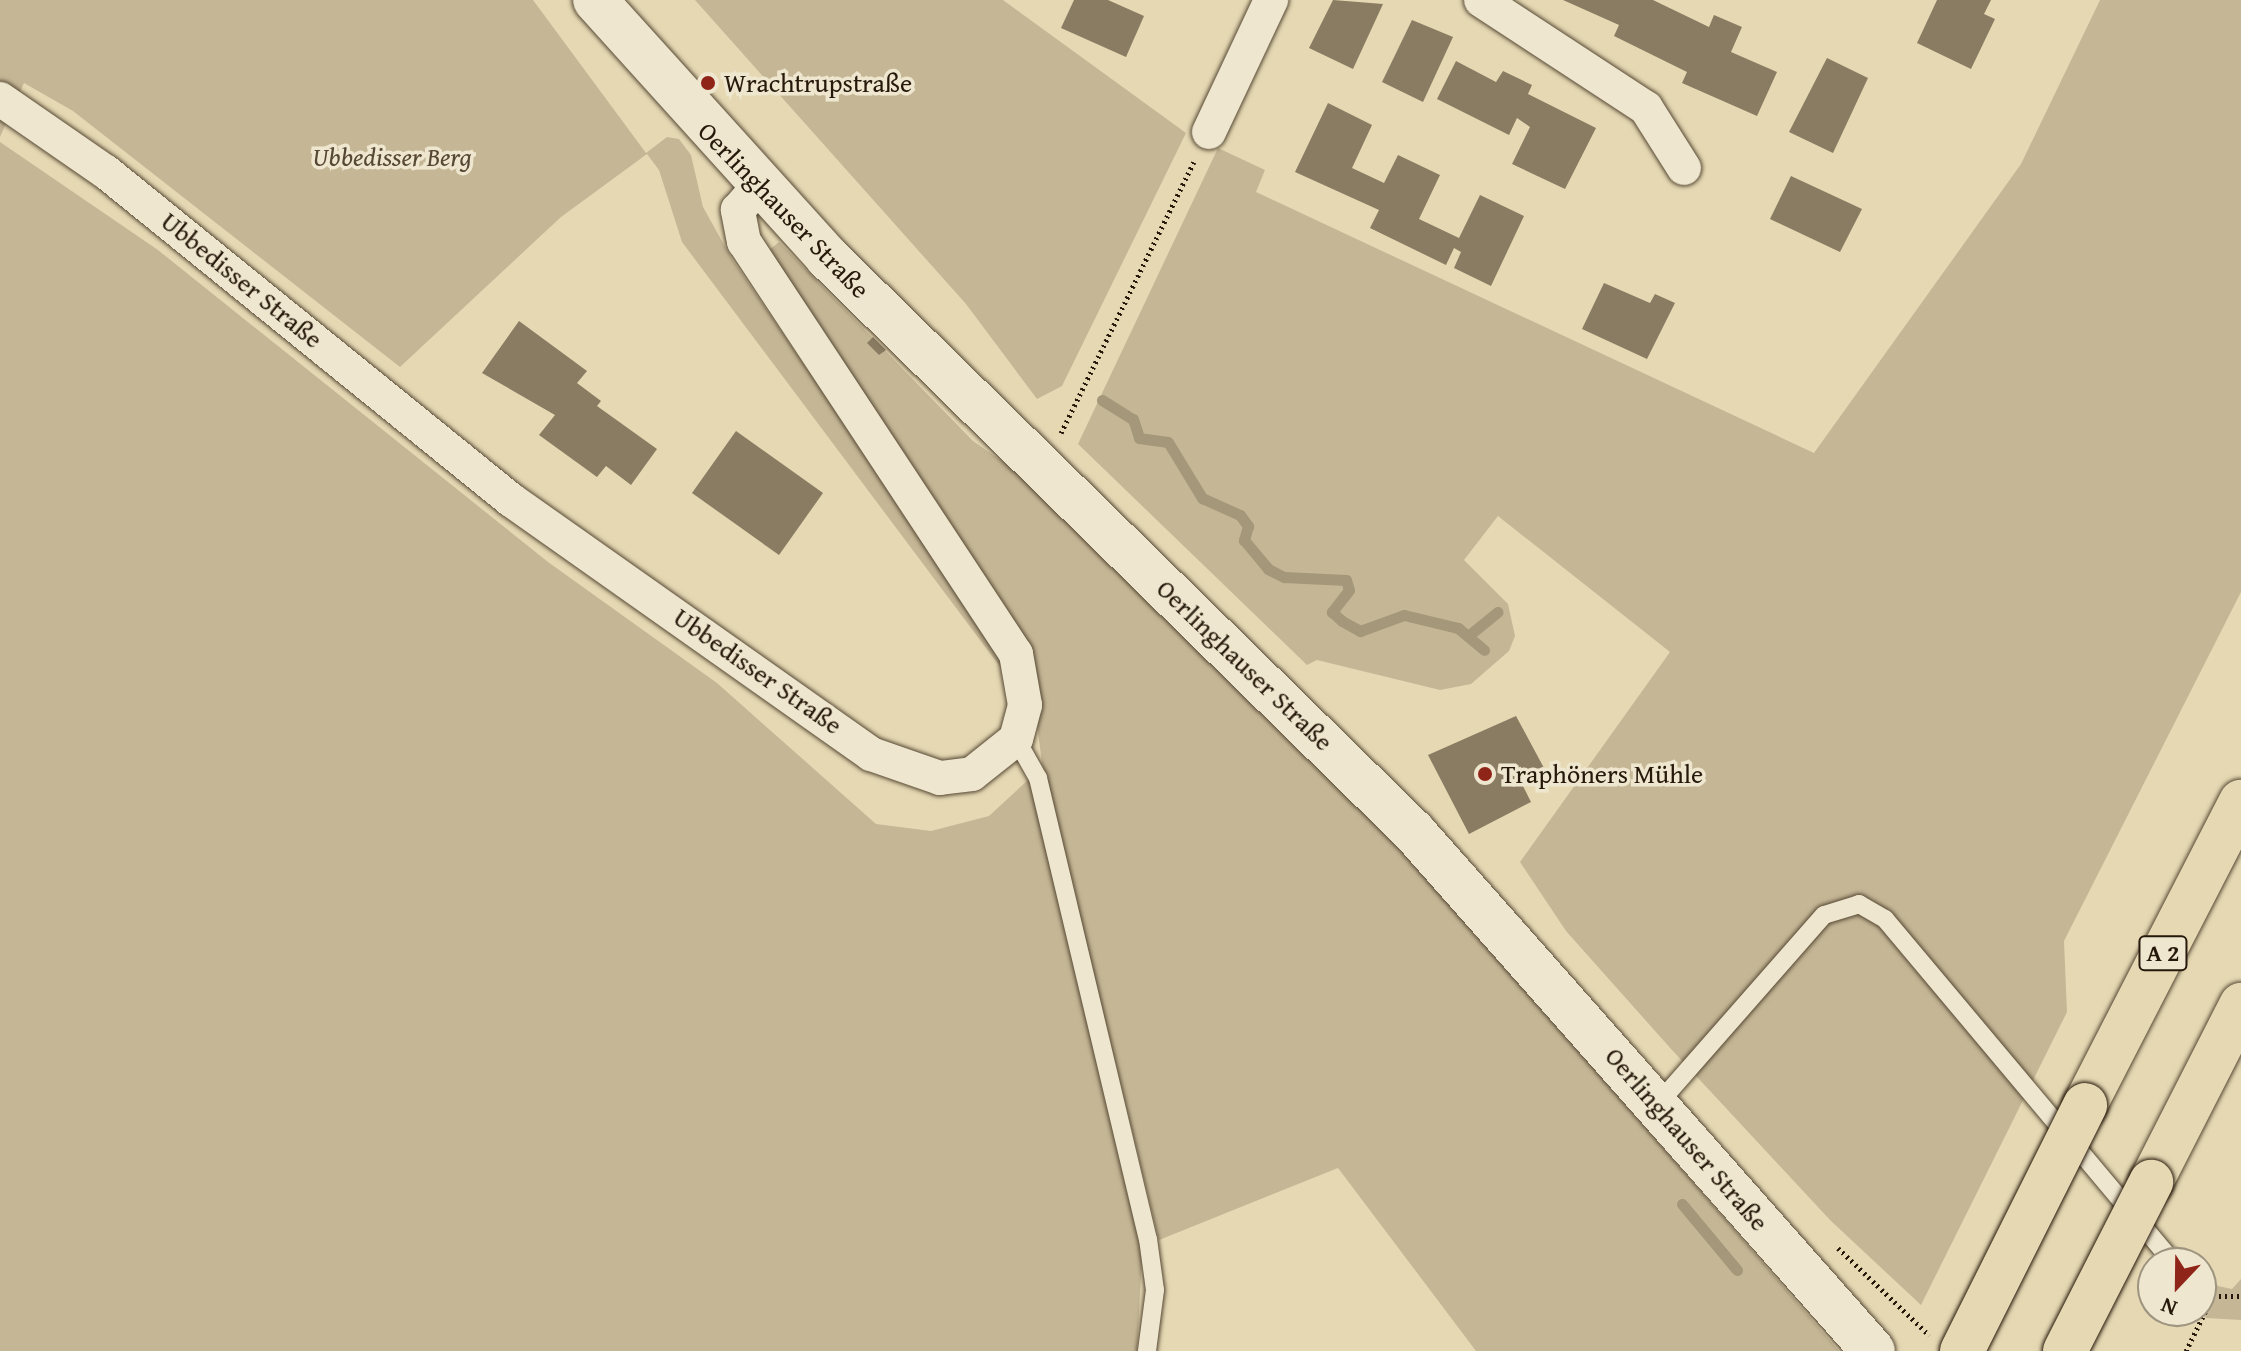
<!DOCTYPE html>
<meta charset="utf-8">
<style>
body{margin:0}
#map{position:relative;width:2241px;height:1351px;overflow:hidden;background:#e5d8b3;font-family:"Gentium Book Plus",serif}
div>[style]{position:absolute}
.green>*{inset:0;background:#c5b796}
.stream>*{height:11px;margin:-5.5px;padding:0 5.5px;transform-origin:5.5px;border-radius:5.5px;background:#a4977a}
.building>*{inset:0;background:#897c62}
.path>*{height:5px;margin-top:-2.5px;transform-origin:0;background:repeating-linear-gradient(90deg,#26180a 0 2px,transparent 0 6px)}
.roads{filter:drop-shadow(0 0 2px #564834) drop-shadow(0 0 2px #564834)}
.lane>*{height:18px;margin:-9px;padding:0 9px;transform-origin:9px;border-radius:9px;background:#eee6ce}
.street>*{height:34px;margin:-17px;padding:0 17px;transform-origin:17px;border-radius:17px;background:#eee6ce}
.secondary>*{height:44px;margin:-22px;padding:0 22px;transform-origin:22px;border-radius:22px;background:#eee6ce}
.highway>*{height:44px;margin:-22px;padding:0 22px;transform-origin:22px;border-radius:22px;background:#e5d8b3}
.bridges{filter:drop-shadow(0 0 2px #26180a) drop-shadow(0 0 2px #26180a)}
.highway-bridge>*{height:44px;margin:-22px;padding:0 22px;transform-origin:22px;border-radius:22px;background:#e5d8b3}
.dots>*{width:22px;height:22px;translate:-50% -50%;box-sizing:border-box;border:4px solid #eee6ce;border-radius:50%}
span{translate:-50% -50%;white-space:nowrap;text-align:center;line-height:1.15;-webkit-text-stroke:7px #eee6ce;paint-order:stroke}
.shield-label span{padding:2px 6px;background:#eee6ce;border:2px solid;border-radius:6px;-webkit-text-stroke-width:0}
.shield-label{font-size:24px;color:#26180a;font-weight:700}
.poi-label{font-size:26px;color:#26180a}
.left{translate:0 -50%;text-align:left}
.park-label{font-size:26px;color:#564834;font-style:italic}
.street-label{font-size:26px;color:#26180a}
.north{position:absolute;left:2137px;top:1247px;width:80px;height:80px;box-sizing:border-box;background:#eee6ce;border:2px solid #9e9480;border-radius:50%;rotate:202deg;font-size:22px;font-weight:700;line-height:32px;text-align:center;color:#26180a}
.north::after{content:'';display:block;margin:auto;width:28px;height:36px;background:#8f2418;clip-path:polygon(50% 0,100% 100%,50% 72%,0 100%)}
</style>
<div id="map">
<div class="green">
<i style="clip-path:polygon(0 0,533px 0,646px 153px,667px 137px,679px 139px,691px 155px,703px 207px,732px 259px,998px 649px,1010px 680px,682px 242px,659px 170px,647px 154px,561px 217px,400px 367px,73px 111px,24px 83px,0 137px)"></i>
<i style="clip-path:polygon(695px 0,1003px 0,1186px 133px,1062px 386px,1037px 399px,966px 304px)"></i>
<i style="clip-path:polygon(2100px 0,2241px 0,2241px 592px,2064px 941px,2067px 1012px,1921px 1305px,1830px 1220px,1672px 1050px,1566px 931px,1520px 862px,1670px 652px,1498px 516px,1464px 560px,1508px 604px,1515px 636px,1509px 651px,1471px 684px,1440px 690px,1317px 660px,1307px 665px,1078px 444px,1218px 148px,1265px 170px,1256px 192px,1814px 453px,2021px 164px)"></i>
<i style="clip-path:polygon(0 142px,158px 250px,548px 562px,717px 683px,876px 824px,931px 831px,989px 816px,1029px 779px,1142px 1255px,1137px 1351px,0 1351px)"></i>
<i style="clip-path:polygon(779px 242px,973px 441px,1020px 474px,1426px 874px,1839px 1351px,1476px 1351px,1338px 1168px,1159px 1240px,1042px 763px,1027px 648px,769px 250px)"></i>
<i style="clip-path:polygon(2201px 1265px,2218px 1286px,2232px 1289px,2241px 1279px,2241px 1320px,2206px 1318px,2199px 1311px)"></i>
</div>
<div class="stream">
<i style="left:1102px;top:400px;width:36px;rotate:32deg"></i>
<i style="left:1133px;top:419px;width:20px;rotate:72deg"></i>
<i style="left:1139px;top:438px;width:29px;rotate:8deg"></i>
<i style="left:1168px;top:442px;width:66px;rotate:58.7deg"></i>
<i style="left:1202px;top:498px;width:42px;rotate:24.1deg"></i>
<i style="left:1240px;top:515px;width:14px;rotate:54deg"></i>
<i style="left:1248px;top:526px;width:15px;rotate:106deg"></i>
<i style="left:1244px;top:540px;width:38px;rotate:50deg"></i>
<i style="left:1268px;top:569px;width:18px;rotate:27deg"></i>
<i style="left:1284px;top:577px;width:62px;rotate:2.8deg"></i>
<i style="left:1346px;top:580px;width:10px;rotate:73deg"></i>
<i style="left:1349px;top:590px;width:28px;rotate:128deg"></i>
<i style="left:1332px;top:612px;width:13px;rotate:42deg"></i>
<i style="left:1342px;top:621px;width:21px;rotate:29deg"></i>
<i style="left:1360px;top:631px;width:47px;rotate:-20deg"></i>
<i style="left:1404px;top:615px;width:56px;rotate:13.5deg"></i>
<i style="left:1458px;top:628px;width:34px;rotate:40deg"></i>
<i style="left:1468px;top:636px;width:38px;rotate:-39deg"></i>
<i style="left:1682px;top:1204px;width:86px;rotate:50.2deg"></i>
</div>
<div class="building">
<i style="clip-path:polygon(1074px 0,1108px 0,1144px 16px,1126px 57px,1061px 28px)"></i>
<i style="clip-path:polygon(1333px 0,1383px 4px,1353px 69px,1309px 48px)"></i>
<i style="clip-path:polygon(1563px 0,1653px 0,1709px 27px,1714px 15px,1742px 27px,1731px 52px,1777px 72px,1757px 116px,1682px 83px,1687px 72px,1614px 36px,1619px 25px)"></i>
<i style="clip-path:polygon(1937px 0,1991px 0,1984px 14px,1995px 19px,1971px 69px,1917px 43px)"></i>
<i style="clip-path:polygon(1412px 20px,1453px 37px,1423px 102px,1382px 82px)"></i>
<i style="clip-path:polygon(1827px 58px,1868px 78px,1833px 153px,1789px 132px)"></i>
<i style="clip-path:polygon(1456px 61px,1496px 82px,1503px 71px,1532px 85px,1528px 94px,1596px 128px,1565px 189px,1512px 164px,1530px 127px,1517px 118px,1509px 135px,1437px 99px)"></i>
<i style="clip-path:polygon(1328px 103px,1372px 125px,1352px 168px,1384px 183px,1398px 155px,1440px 175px,1419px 219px,1459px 238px,1480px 195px,1524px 216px,1491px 286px,1454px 268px,1461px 252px,1454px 248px,1446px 265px,1370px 228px,1379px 210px,1295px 172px)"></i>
<i style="clip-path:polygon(1791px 176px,1862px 209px,1840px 252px,1770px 219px)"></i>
<i style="clip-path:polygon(1604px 283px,1650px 303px,1655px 294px,1675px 303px,1647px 359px,1582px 329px)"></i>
<i style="clip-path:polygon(519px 321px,587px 371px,577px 383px,601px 401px,597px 406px,657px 449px,631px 485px,606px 466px,597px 477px,539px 435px,555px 415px,482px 373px)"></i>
<i style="clip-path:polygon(873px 337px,886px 350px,879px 355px,867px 343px)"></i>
<i style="clip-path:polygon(736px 431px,823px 493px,779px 555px,692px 493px)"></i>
<i style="clip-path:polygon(1516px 716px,1544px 768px,1520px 780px,1531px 802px,1469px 834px,1428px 755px)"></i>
</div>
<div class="path">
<i style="left:1061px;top:433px;width:302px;rotate:-63.9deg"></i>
<i style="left:1838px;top:1248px;width:126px;rotate:43.7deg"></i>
<i style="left:2201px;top:1287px;width:15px;rotate:37deg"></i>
<i style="left:2213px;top:1296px;width:28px"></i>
<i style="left:2186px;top:1351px;width:61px;rotate:-63.9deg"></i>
</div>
<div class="roads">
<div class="lane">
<i style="left:1016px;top:739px;width:45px;rotate:60.6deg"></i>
<i style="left:1038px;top:778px;width:474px;rotate:76.6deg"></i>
<i style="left:1148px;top:1239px;width:51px;rotate:82.2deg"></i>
<i style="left:1155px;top:1290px;width:62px;rotate:97.5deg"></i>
<i style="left:1657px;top:1105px;width:253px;rotate:-48.7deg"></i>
<i style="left:1824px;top:915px;width:37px;rotate:-17deg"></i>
<i style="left:1859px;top:904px;width:30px;rotate:30deg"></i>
<i style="left:1885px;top:919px;width:449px;rotate:50deg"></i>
</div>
<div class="street">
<i style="left:1481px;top:0;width:197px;rotate:33.2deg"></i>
<i style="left:1646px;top:108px;width:71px;rotate:57.7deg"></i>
<i style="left:0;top:99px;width:129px;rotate:34.6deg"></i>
<i style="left:106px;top:172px;width:521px;rotate:39deg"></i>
<i style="left:511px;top:500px;width:441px;rotate:35.2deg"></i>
<i style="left:871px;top:754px;width:73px;rotate:19.2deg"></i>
<i style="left:940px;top:778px;width:32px;rotate:-7deg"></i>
<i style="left:972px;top:774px;width:56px;rotate:-38.5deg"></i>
<i style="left:1016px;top:739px;width:35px;rotate:-75deg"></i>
<i style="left:1025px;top:705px;width:52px;rotate:-100deg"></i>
<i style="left:1016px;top:654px;width:494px;rotate:-123.4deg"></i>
<i style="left:744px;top:242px;width:33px;rotate:-101deg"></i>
<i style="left:738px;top:210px;width:32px;rotate:-49deg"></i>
<i style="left:1209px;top:132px;width:146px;rotate:-64.8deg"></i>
</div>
<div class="secondary">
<i style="left:595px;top:0;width:346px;rotate:47.9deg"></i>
<i style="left:827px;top:257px;width:820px;rotate:44.41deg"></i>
<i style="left:1413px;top:831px;width:694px;rotate:48.5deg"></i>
</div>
<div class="highway">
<i style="left:2085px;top:1105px;width:341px;rotate:-62.8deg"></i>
<i style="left:2151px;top:1182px;width:199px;rotate:-63deg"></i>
</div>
</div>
<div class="bridges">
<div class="highway-bridge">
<i style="left:1962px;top:1351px;width:275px;rotate:-63.4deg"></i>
<i style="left:2065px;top:1351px;width:190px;rotate:-63deg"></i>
</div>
</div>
<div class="dots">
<i style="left:708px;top:83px;background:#8f2418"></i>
<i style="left:1485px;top:774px;background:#8f2418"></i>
</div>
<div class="shield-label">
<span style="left:2163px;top:953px">A 2</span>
</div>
<div class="poi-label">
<span class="left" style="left:724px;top:83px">Wrachtrupstraße</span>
<span class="left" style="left:1501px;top:774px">Traphöners Mühle</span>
</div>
<div class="park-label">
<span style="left:392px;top:157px">Ubbedisser Berg</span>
</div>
<div class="street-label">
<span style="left:784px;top:210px;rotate:46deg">Oerlinghauser Straße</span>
<span style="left:242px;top:280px;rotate:39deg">Ubbedisser Straße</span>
<span style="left:1245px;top:665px;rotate:44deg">Oerlinghauser Straße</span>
<span style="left:758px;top:671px;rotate:35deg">Ubbedisser Straße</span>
<span style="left:1687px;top:1139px;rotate:49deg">Oerlinghauser Straße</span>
</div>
<div class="north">N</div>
</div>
